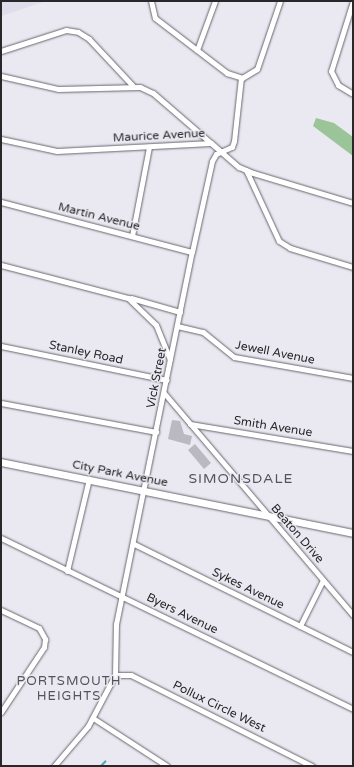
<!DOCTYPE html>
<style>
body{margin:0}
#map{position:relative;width:354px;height:767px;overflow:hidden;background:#eae9f1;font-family:"Varela Round",sans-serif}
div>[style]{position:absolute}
.built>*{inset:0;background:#dfdcec}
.green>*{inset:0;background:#9cc499}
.stream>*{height:1.5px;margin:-0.75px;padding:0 0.75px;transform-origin:0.75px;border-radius:0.75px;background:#53a5bb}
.building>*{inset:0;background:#bab8c0}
.roads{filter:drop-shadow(0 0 1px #67666e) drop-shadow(0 0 1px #67666e)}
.street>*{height:5px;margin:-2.5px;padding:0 2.5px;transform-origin:2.5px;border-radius:2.5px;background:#fff}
.secondary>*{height:7px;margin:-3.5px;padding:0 3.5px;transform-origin:3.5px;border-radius:3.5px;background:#fff}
span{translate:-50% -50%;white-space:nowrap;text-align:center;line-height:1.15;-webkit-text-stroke:3px #eae9f1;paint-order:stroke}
.street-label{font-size:12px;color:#28282b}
.neighbourhood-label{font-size:13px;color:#54535a;letter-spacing:1px}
.quarter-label{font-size:14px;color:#54535a;letter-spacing:1px}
.frame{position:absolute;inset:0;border:2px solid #28282b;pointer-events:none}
</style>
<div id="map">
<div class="built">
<i style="clip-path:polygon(1px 1px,46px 1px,1px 16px)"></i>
</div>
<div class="green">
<i style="clip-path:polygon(316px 118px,334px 123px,353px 137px,353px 156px,313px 126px)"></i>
</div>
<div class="stream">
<i style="left:101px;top:766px;width:6px;rotate:-45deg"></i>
</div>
<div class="building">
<i style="clip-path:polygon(172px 420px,180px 421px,184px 434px,192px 436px,190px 445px,168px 439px)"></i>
<i style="clip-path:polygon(195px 444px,211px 463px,204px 469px,188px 450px)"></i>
</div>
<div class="roads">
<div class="street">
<i style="left:151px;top:1px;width:17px;rotate:77deg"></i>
<i style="left:155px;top:18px;width:91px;rotate:37.4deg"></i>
<i style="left:227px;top:73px;width:16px;rotate:18deg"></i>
<i style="left:242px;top:78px;width:17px;rotate:-31deg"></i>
<i style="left:257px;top:69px;width:72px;rotate:-71.3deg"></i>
<i style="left:353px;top:1px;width:73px;rotate:107.4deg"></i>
<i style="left:331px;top:71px;width:16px;rotate:63deg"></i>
<i style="left:338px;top:85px;width:17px;rotate:31deg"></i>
<i style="left:197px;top:50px;width:52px;rotate:-69.8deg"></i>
<i style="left:1px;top:51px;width:68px;rotate:-17.9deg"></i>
<i style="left:66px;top:30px;width:12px;rotate:9deg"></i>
<i style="left:78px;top:32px;width:13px;rotate:32deg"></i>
<i style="left:89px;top:39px;width:64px;rotate:46.9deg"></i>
<i style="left:1px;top:76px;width:58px;rotate:12.8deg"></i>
<i style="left:58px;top:89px;width:82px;rotate:-1.4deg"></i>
<i style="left:140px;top:87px;width:14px;rotate:25deg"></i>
<i style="left:153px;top:93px;width:77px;rotate:40.8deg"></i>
<i style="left:1px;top:139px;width:57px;rotate:12.1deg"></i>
<i style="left:57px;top:151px;width:154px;rotate:-3deg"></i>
<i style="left:211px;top:143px;width:37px;rotate:41deg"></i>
<i style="left:239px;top:167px;width:15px;rotate:23deg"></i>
<i style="left:253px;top:173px;width:104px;rotate:16.7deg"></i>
<i style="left:246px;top:170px;width:78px;rotate:65.1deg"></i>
<i style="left:279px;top:241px;width:13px;rotate:32deg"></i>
<i style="left:290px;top:248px;width:66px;rotate:16.8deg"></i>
<i style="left:1px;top:202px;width:197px;rotate:14.7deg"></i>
<i style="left:132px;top:236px;width:91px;rotate:-79.2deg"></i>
<i style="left:1px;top:265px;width:131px;rotate:14.6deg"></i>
<i style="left:128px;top:298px;width:39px;rotate:44deg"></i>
<i style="left:156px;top:325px;width:37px;rotate:68deg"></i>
<i style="left:131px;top:298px;width:51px;rotate:15.9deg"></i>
<i style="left:177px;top:326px;width:27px;rotate:13deg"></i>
<i style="left:203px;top:332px;width:40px;rotate:39deg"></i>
<i style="left:234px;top:357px;width:121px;rotate:10deg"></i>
<i style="left:1px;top:346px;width:169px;rotate:11.6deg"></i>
<i style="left:164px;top:393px;width:292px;rotate:49.6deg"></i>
<i style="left:1px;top:403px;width:158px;rotate:10.6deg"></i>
<i style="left:190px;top:424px;width:165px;rotate:9.4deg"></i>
<i style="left:1px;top:538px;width:391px;rotate:25.9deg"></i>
<i style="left:134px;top:544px;width:244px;rotate:26.3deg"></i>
<i style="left:67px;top:571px;width:95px;rotate:-76.6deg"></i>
<i style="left:1px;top:610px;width:42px;rotate:25.3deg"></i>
<i style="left:39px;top:628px;width:13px;rotate:61deg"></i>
<i style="left:45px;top:639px;width:8px;rotate:97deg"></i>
<i style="left:44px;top:647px;width:78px;rotate:123.5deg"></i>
<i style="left:300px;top:626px;width:51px;rotate:-63.4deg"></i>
<i style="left:115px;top:675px;width:16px"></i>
<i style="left:131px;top:675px;width:203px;rotate:26.7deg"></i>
<i style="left:93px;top:718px;width:88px;rotate:33deg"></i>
<i style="left:54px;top:766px;width:52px;rotate:-49.6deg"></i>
<i style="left:88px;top:726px;width:58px;rotate:-62.1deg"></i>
<i style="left:115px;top:675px;width:51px;rotate:-88.9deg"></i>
<i style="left:116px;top:624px;width:380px;rotate:-78.5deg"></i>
<i style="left:192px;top:252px;width:93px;rotate:-77.6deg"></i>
<i style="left:212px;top:161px;width:8px;rotate:-60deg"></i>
<i style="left:216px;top:154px;width:17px;rotate:-24deg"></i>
<i style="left:232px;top:147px;width:6px;rotate:-72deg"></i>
<i style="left:234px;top:141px;width:63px;rotate:-83.7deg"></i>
</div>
<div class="secondary">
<i style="left:1px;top:462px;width:359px;rotate:11.4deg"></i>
</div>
</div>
<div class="street-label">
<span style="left:159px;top:136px;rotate:-3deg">Maurice Avenue</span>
<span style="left:99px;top:217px;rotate:14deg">Martin Avenue</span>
<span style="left:86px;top:353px;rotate:12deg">Stanley Road</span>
<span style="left:275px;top:353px;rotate:11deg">Jewell Avenue</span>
<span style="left:157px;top:378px;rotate:-79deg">Vick Street</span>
<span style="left:273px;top:427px;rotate:9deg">Smith Avenue</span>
<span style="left:120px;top:474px;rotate:11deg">City Park Avenue</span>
<span style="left:297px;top:534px;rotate:49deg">Beaton Drive</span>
<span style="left:248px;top:589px;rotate:26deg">Sykes Avenue</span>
<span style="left:182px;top:614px;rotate:26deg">Byers Avenue</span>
<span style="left:219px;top:707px;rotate:26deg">Pollux Circle West</span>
</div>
<div class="neighbourhood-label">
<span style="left:69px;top:689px">PORTSMOUTH<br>HEIGHTS</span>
</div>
<div class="quarter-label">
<span style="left:241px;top:479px">SIMONSDALE</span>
</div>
<div class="frame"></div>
</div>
